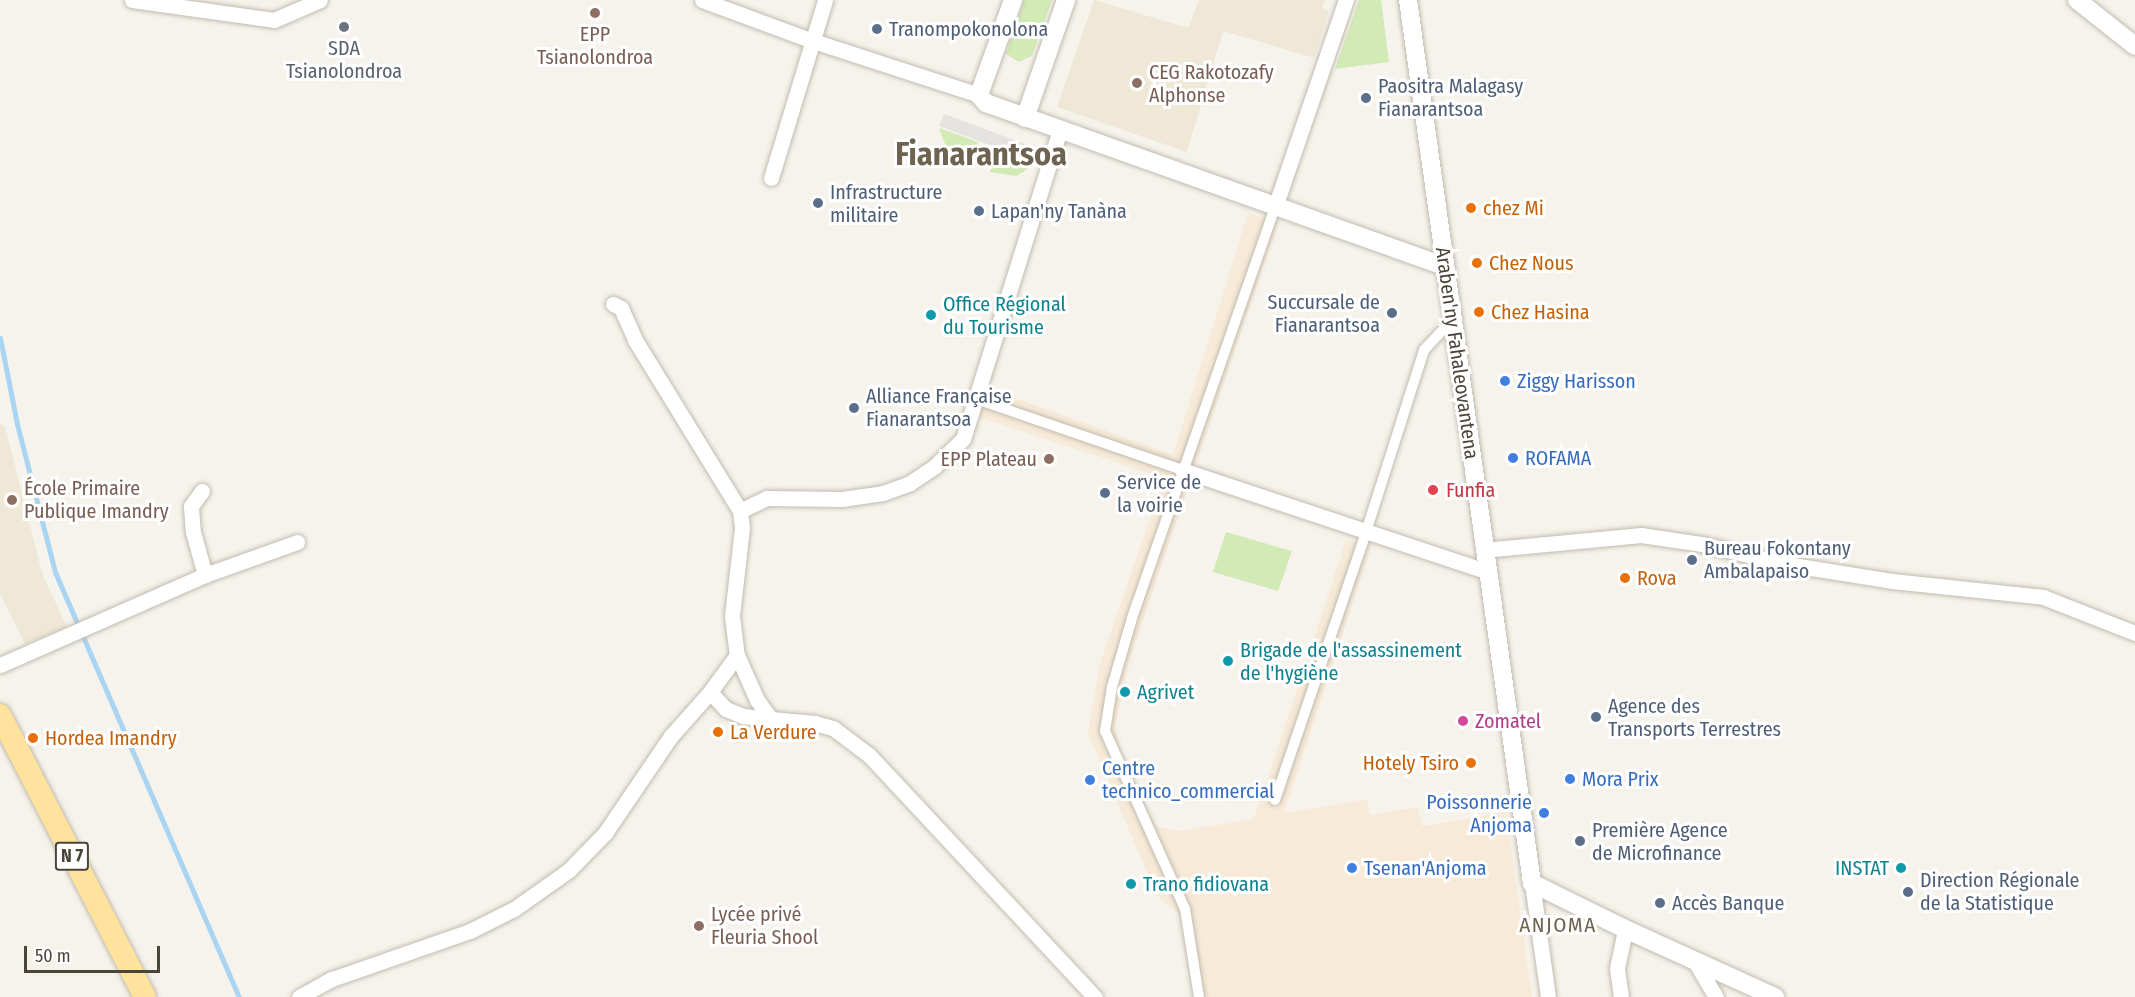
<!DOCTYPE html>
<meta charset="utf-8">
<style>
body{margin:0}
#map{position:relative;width:2135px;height:997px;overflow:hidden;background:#f6f3ec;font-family:"Fira Sans Condensed",sans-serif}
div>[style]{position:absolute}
.commercial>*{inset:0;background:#f7ead8}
.education>*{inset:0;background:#efe8d6}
.green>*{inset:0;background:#d2eab5}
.parking>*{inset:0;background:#e5e3e0}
.stream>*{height:5px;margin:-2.5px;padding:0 2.5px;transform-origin:2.5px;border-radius:2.5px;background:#a9d4f2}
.roads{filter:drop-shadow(0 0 2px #c2bbae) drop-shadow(0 0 2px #c2bbae)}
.pedestrian>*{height:10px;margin:-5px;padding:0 5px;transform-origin:5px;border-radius:5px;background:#fff}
.minor>*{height:15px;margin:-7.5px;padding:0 7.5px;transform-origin:7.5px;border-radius:7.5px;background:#fff}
.tertiary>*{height:18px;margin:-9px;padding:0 9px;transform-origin:9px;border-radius:9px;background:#fff}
.primary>*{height:22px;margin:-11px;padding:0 11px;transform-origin:11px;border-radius:11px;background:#ffe39c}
.dots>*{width:16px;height:16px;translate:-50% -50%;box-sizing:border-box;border:3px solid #fff;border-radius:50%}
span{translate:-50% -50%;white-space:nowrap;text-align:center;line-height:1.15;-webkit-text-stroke:6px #fff;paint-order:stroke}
.shield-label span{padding:2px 4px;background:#fff;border:2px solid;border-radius:4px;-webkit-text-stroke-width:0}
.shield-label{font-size:18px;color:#4b4439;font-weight:700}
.service-label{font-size:20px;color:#4e5e75}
.left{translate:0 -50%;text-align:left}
.right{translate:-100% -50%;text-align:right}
.education-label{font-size:20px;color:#785e54}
.worship-label{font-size:20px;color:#5b616d}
.food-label{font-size:20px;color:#c56008}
.culture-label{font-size:20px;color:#0d838f}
.street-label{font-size:20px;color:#4b4439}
.shop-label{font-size:20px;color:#366cbe}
.health-label{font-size:20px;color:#be3a42}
.hotel-label{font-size:20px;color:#b23c85}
.neighbourhood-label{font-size:21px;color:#6e6250;letter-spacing:1.5px}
.town-label{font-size:32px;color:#6e6250;font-weight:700}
.scale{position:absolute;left:24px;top:946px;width:136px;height:27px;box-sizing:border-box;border:3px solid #4b4439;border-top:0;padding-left:8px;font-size:18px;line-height:21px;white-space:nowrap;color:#4b4439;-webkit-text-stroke:4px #fff;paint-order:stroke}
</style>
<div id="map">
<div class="commercial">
<i style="clip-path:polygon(1248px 213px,1278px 223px,1128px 664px,1115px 727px,1121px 755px,1156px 827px,1181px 831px,1254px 819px,1346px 540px,1371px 547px,1284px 813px,1367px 799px,1370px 815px,1418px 807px,1422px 826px,1506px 812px,1532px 997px,1195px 997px,1181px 916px,1157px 896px,1088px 733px,1100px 663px,1164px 478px,977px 416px,985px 387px,1173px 455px)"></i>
</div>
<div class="education">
<i style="clip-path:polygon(1094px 0,1188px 28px,1199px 0,1325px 0,1322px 8px,1329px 11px,1314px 58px,1223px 31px,1187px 152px,1057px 107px)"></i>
<i style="clip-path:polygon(0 424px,5px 426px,42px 573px,67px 627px,25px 644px,0 594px)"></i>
</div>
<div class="green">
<i style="clip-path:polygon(1024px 0,1052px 0,1032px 56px,1019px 62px,1006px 54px)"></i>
<i style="clip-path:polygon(1359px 0,1381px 0,1389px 62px,1335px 69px)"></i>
<i style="clip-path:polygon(939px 128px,978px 142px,970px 164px,947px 149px)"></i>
<i style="clip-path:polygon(998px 150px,1036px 164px,1016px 176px,990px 172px)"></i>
<i style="clip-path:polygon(1226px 532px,1292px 551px,1278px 591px,1213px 572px)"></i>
</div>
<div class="parking">
<i style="clip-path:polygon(944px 114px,1042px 150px,1038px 163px,939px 126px)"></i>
</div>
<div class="stream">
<i style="left:0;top:338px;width:88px;rotate:78.8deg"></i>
<i style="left:17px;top:424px;width:153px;rotate:75.6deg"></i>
<i style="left:55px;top:572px;width:463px;rotate:66.6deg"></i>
</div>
<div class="roads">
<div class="pedestrian">
<i style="left:976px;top:399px;width:218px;rotate:19deg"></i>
<i style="left:1275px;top:800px;width:283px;rotate:-71.2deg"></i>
<i style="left:1366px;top:532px;width:191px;rotate:-72.3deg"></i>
<i style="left:1424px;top:350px;width:42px;rotate:-46.9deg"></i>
<i style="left:1199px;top:997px;width:89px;rotate:-99deg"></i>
<i style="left:1185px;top:909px;width:195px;rotate:-114.2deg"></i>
<i style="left:1105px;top:731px;width:45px;rotate:-81deg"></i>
<i style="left:1112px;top:687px;width:72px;rotate:-73.8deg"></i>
<i style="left:1132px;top:618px;width:435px;rotate:-70.8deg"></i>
</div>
<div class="minor">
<i style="left:132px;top:0;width:143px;rotate:8deg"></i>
<i style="left:274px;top:20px;width:50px;rotate:-23.5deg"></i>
<i style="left:702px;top:0;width:115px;rotate:20.3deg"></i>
<i style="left:810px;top:40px;width:178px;rotate:18deg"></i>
<i style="left:771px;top:178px;width:186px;rotate:-73.1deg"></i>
<i style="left:1275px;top:207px;width:219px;rotate:-71.1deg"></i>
<i style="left:613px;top:304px;width:9px;rotate:27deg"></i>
<i style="left:621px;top:308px;width:35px;rotate:66deg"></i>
<i style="left:635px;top:340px;width:201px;rotate:58.4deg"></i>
<i style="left:740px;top:511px;width:17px;rotate:83deg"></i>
<i style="left:742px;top:528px;width:89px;rotate:96.5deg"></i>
<i style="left:732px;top:616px;width:39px;rotate:83deg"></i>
<i style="left:737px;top:655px;width:49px;rotate:66deg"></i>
<i style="left:757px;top:700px;width:24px;rotate:54deg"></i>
<i style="left:771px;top:719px;width:44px;rotate:5.2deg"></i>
<i style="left:815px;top:723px;width:19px;rotate:16deg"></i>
<i style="left:833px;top:728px;width:46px;rotate:37.1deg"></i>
<i style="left:870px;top:756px;width:330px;rotate:47deg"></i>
<i style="left:1182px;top:470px;width:320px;rotate:18.4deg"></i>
<i style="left:202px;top:491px;width:19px;rotate:126deg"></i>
<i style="left:191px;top:506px;width:26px;rotate:86deg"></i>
<i style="left:193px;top:532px;width:45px;rotate:74.4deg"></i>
<i style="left:740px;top:511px;width:30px;rotate:-26deg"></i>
<i style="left:767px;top:498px;width:75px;rotate:0.8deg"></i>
<i style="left:842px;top:499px;width:41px;rotate:-8.3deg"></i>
<i style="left:883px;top:493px;width:29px;rotate:-20deg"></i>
<i style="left:910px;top:483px;width:30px;rotate:-34deg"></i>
<i style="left:935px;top:466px;width:39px;rotate:-44deg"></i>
<i style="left:963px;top:439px;width:324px;rotate:-72.6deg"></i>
<i style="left:1483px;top:550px;width:159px;rotate:-5.4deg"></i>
<i style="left:1641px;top:535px;width:62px;rotate:8.4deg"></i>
<i style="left:1702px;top:544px;width:86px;rotate:13.4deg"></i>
<i style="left:1786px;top:564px;width:107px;rotate:9.1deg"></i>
<i style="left:1892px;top:581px;width:152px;rotate:6deg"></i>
<i style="left:2043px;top:597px;width:99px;rotate:21.4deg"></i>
<i style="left:0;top:665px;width:224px;rotate:-23.7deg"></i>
<i style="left:205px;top:575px;width:98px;rotate:-19.7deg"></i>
<i style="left:710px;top:692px;width:46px;rotate:-53.9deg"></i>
<i style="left:1532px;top:883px;width:115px;rotate:82deg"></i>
<i style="left:1694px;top:960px;width:43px;rotate:59.3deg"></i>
<i style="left:299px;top:997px;width:38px;rotate:-29deg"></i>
<i style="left:332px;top:979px;width:146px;rotate:-19.2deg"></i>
<i style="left:470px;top:931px;width:49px;rotate:-26.6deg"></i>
<i style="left:514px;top:909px;width:67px;rotate:-35.3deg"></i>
<i style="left:569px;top:870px;width:52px;rotate:-45.8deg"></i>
<i style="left:605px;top:833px;width:117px;rotate:-55.8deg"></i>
<i style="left:671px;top:736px;width:59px;rotate:-48.4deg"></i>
<i style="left:710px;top:692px;width:23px;rotate:47deg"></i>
<i style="left:726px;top:709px;width:18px;rotate:22deg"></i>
<i style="left:743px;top:716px;width:28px;rotate:6deg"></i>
<i style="left:1621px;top:997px;width:29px;rotate:-98deg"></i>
<i style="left:1617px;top:968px;width:40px;rotate:-78deg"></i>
</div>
<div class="tertiary">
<i style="left:1013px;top:0;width:101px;rotate:109.7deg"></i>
<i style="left:979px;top:95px;width:11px;rotate:49deg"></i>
<i style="left:986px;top:103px;width:487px;rotate:19.6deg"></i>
<i style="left:1408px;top:0;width:892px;rotate:82.01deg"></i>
<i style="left:1532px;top:883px;width:104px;rotate:26.3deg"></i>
<i style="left:1625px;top:929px;width:165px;rotate:24.4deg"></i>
<i style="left:2077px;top:0;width:74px;rotate:38.4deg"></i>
<i style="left:1025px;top:118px;width:125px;rotate:-70.8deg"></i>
</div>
<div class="primary">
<i style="left:0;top:715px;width:317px;rotate:62.8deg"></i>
</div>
</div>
<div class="dots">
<i style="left:595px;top:13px;background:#8d6e63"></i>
<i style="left:344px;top:27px;background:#6b7280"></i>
<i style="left:877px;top:29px;background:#5c6f8a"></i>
<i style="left:1137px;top:83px;background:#8d6e63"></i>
<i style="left:1366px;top:98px;background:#5c6f8a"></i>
<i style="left:818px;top:203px;background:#5c6f8a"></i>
<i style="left:1471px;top:208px;background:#e8710a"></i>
<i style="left:979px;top:211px;background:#5c6f8a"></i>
<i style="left:1477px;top:263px;background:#e8710a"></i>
<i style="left:1479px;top:312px;background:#e8710a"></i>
<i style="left:1392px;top:313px;background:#5c6f8a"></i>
<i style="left:931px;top:315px;background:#0f9aa8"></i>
<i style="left:1505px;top:381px;background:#3f7fe0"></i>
<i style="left:854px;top:408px;background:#5c6f8a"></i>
<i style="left:1513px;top:458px;background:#3f7fe0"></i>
<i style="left:1049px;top:459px;background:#8d6e63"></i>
<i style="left:1433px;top:490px;background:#e0444e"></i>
<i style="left:1105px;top:493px;background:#5c6f8a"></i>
<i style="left:12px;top:500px;background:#8d6e63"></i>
<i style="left:1692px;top:560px;background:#5c6f8a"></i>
<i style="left:1625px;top:578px;background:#e8710a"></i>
<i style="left:1228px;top:661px;background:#0f9aa8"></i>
<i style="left:1125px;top:692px;background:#0f9aa8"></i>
<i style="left:1596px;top:717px;background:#5c6f8a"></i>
<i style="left:1463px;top:721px;background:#d1479c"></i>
<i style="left:718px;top:732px;background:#e8710a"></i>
<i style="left:33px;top:738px;background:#e8710a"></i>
<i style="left:1471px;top:763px;background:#e8710a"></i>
<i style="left:1570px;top:779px;background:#3f7fe0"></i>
<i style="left:1090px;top:780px;background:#3f7fe0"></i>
<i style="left:1544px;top:813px;background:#3f7fe0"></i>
<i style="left:1580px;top:841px;background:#5c6f8a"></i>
<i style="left:1352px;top:868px;background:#3f7fe0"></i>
<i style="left:1901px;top:868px;background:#0f9aa8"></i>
<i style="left:1131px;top:884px;background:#0f9aa8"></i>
<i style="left:1908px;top:892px;background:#5c6f8a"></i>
<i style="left:1660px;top:903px;background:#5c6f8a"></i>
<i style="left:699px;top:926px;background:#8d6e63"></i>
</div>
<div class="shield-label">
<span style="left:72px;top:856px">N 7</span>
</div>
<div class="service-label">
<span class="left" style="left:889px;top:29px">Tranompokonolona</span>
<span class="left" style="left:1378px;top:98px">Paositra Malagasy<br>Fianarantsoa</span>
<span class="left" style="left:830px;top:204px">Infrastructure<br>militaire</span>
<span class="left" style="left:991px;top:211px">Lapan'ny Tanàna</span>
<span class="right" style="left:1380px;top:314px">Succursale de<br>Fianarantsoa</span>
<span class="left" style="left:866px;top:408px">Alliance Française<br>Fianarantsoa</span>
<span class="left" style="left:1117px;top:494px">Service de<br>la voirie</span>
<span class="left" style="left:1704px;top:560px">Bureau Fokontany<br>Ambalapaiso</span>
<span class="left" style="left:1608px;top:718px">Agence des<br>Transports Terrestres</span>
<span class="left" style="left:1592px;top:842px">Première Agence<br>de Microfinance</span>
<span class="left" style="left:1920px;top:892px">Direction Régionale<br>de la Statistique</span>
<span class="left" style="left:1672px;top:903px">Accès Banque</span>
</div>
<div class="education-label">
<span style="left:595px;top:46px">EPP<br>Tsianolondroa</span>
<span class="left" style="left:1149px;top:84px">CEG Rakotozafy<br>Alphonse</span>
<span class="right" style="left:1037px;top:459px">EPP Plateau</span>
<span class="left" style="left:24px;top:500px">École Primaire<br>Publique Imandry</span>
<span class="left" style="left:711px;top:926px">Lycée privé<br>Fleuria Shool</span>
</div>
<div class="worship-label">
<span style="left:344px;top:60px">SDA<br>Tsianolondroa</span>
</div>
<div class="food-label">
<span class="left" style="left:1483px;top:208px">chez Mi</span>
<span class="left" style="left:1489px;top:263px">Chez Nous</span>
<span class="left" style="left:1491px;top:312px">Chez Hasina</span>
<span class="left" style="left:1637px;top:578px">Rova</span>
<span class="left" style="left:730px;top:732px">La Verdure</span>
<span class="left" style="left:45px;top:738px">Hordea Imandry</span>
<span class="right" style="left:1459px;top:763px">Hotely Tsiro</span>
</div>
<div class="culture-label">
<span class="left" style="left:943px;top:316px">Office Régional<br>du Tourisme</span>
<span class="left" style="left:1240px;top:662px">Brigade de l'assassinement<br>de l'hygiène</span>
<span class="left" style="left:1137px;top:692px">Agrivet</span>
<span class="right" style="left:1889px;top:868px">INSTAT</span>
<span class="left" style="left:1143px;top:884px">Trano fidiovana</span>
</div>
<div class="street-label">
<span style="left:1457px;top:353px;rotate:82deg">Araben'ny Fahaleovantena</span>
</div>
<div class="shop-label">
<span class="left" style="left:1517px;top:381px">Ziggy Harisson</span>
<span class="left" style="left:1525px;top:458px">ROFAMA</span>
<span class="left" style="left:1102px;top:780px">Centre<br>technico_commercial</span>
<span class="left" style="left:1582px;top:779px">Mora Prix</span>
<span class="right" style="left:1532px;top:814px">Poissonnerie<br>Anjoma</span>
<span class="left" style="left:1364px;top:868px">Tsenan'Anjoma</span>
</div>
<div class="health-label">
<span class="left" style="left:1446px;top:490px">Funfia</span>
</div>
<div class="hotel-label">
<span class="left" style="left:1475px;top:721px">Zomatel</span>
</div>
<div class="neighbourhood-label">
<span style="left:1558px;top:925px">ANJOMA</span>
</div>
<div class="town-label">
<span style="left:981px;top:154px">Fianarantsoa</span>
</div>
<div class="scale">50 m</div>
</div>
